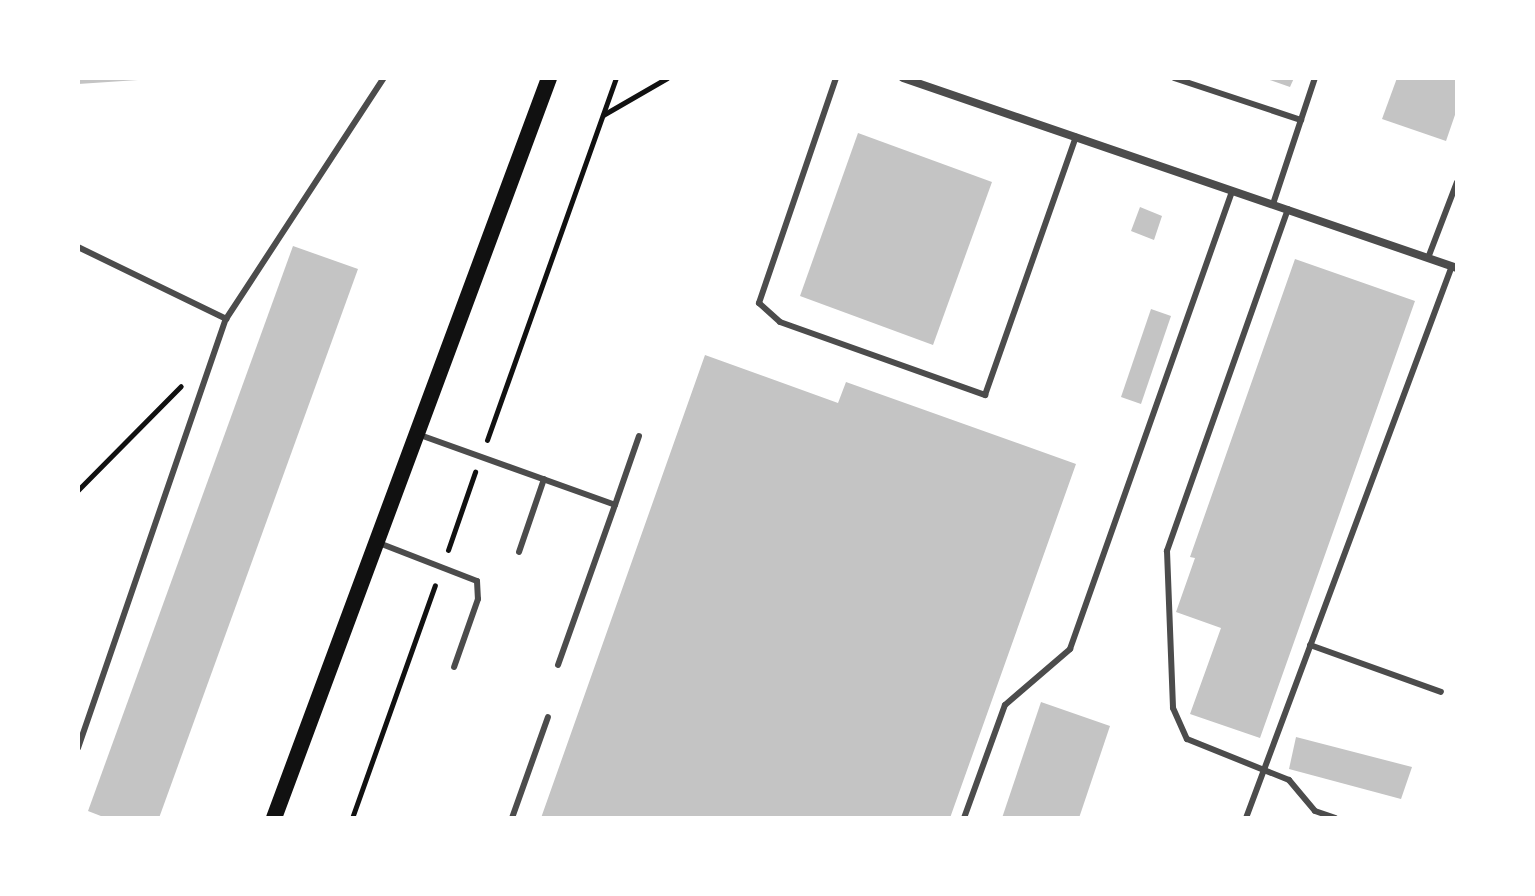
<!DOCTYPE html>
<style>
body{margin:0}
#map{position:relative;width:1535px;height:896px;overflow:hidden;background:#fff;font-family:Lora,serif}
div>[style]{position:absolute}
.building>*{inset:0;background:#c4c4c4}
.path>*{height:5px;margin:-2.5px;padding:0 2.5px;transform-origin:2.5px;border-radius:2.5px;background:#111}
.service>*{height:6px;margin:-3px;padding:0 3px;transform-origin:3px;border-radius:3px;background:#4c4c4c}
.minor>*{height:8px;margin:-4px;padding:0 4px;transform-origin:4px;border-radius:4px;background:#4c4c4c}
.secondary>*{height:16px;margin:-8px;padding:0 8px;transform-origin:8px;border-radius:8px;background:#111}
span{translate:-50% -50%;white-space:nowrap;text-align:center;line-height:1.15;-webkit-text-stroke:6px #fff;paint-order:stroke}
.frame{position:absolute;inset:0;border:80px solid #fff;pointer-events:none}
</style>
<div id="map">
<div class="building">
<i style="clip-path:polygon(78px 78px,138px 78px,138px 80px,78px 84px)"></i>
<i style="clip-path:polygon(1264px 78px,1294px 78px,1290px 87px)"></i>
<i style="clip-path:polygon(1397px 78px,1457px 78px,1457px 109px,1446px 141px,1382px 119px)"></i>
<i style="clip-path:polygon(858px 133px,992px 182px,933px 345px,800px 296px)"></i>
<i style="clip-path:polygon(1140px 207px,1162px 216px,1154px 240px,1131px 231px)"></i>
<i style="clip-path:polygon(293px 246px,358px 269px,159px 818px,106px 818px,88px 811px)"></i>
<i style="clip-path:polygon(1295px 259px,1415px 301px,1260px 738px,1190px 714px,1221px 628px,1176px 612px,1195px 558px,1190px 557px)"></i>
<i style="clip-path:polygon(1151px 309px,1171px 316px,1141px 404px,1121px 397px)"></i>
<i style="clip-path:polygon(705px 355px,838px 403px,846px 382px,1076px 464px,950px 818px,541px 818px)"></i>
<i style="clip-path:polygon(1041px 702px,1110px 726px,1079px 818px,1002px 818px)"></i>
<i style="clip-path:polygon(1296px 737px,1412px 767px,1401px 799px,1289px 769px)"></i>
</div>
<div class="path">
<i style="left:603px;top:115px;width:74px;rotate:-30deg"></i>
<i style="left:487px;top:440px;width:384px;rotate:-70.4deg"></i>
<i style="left:78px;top:490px;width:146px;rotate:-45.3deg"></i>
<i style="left:448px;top:550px;width:83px;rotate:-70.9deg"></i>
<i style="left:352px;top:818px;width:247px;rotate:-70.4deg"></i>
</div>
<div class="service">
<i style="left:836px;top:78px;width:238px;rotate:108.9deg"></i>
<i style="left:759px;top:303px;width:28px;rotate:42deg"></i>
<i style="left:780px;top:322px;width:218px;rotate:19.6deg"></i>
<i style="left:985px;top:395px;width:274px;rotate:-70.6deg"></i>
<i style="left:1174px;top:78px;width:134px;rotate:18.3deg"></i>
<i style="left:1273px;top:204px;width:133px;rotate:-71.6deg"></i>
<i style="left:1288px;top:209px;width:363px;rotate:109.5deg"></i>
<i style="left:1167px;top:551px;width:157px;rotate:87.8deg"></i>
<i style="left:1173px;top:708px;width:34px;rotate:66deg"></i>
<i style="left:1187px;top:739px;width:110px;rotate:21.9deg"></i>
<i style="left:1289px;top:780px;width:40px;rotate:50deg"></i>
<i style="left:1315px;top:811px;width:21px;rotate:19deg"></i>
<i style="left:78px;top:247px;width:165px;rotate:25.9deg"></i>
<i style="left:1428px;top:258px;width:81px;rotate:-69.1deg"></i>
<i style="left:420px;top:435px;width:207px;rotate:19.7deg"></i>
<i style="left:615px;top:505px;width:73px;rotate:-70.8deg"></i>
<i style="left:379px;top:543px;width:105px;rotate:21.2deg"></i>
<i style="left:477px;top:581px;width:18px;rotate:87deg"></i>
<i style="left:478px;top:599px;width:72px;rotate:109.4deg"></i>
<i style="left:519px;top:552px;width:77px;rotate:-71.1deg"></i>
<i style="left:1310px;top:645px;width:139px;rotate:19.7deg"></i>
<i style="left:558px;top:665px;width:170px;rotate:-70.4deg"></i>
<i style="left:78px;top:748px;width:454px;rotate:-71deg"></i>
<i style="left:226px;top:319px;width:288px;rotate:-56.8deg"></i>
<i style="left:512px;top:818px;width:107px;rotate:-70.4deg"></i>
<i style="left:964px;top:818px;width:120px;rotate:-70.1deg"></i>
<i style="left:1005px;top:705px;width:86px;rotate:-40.7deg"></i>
<i style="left:1070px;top:649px;width:486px;rotate:-70.5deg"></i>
<i style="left:1246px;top:818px;width:589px;rotate:-69.54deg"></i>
</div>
<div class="minor">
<i style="left:903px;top:78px;width:586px;rotate:18.93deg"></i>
</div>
<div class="secondary">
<i style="left:274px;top:818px;width:789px;rotate:-69.61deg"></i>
</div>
<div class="frame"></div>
</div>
